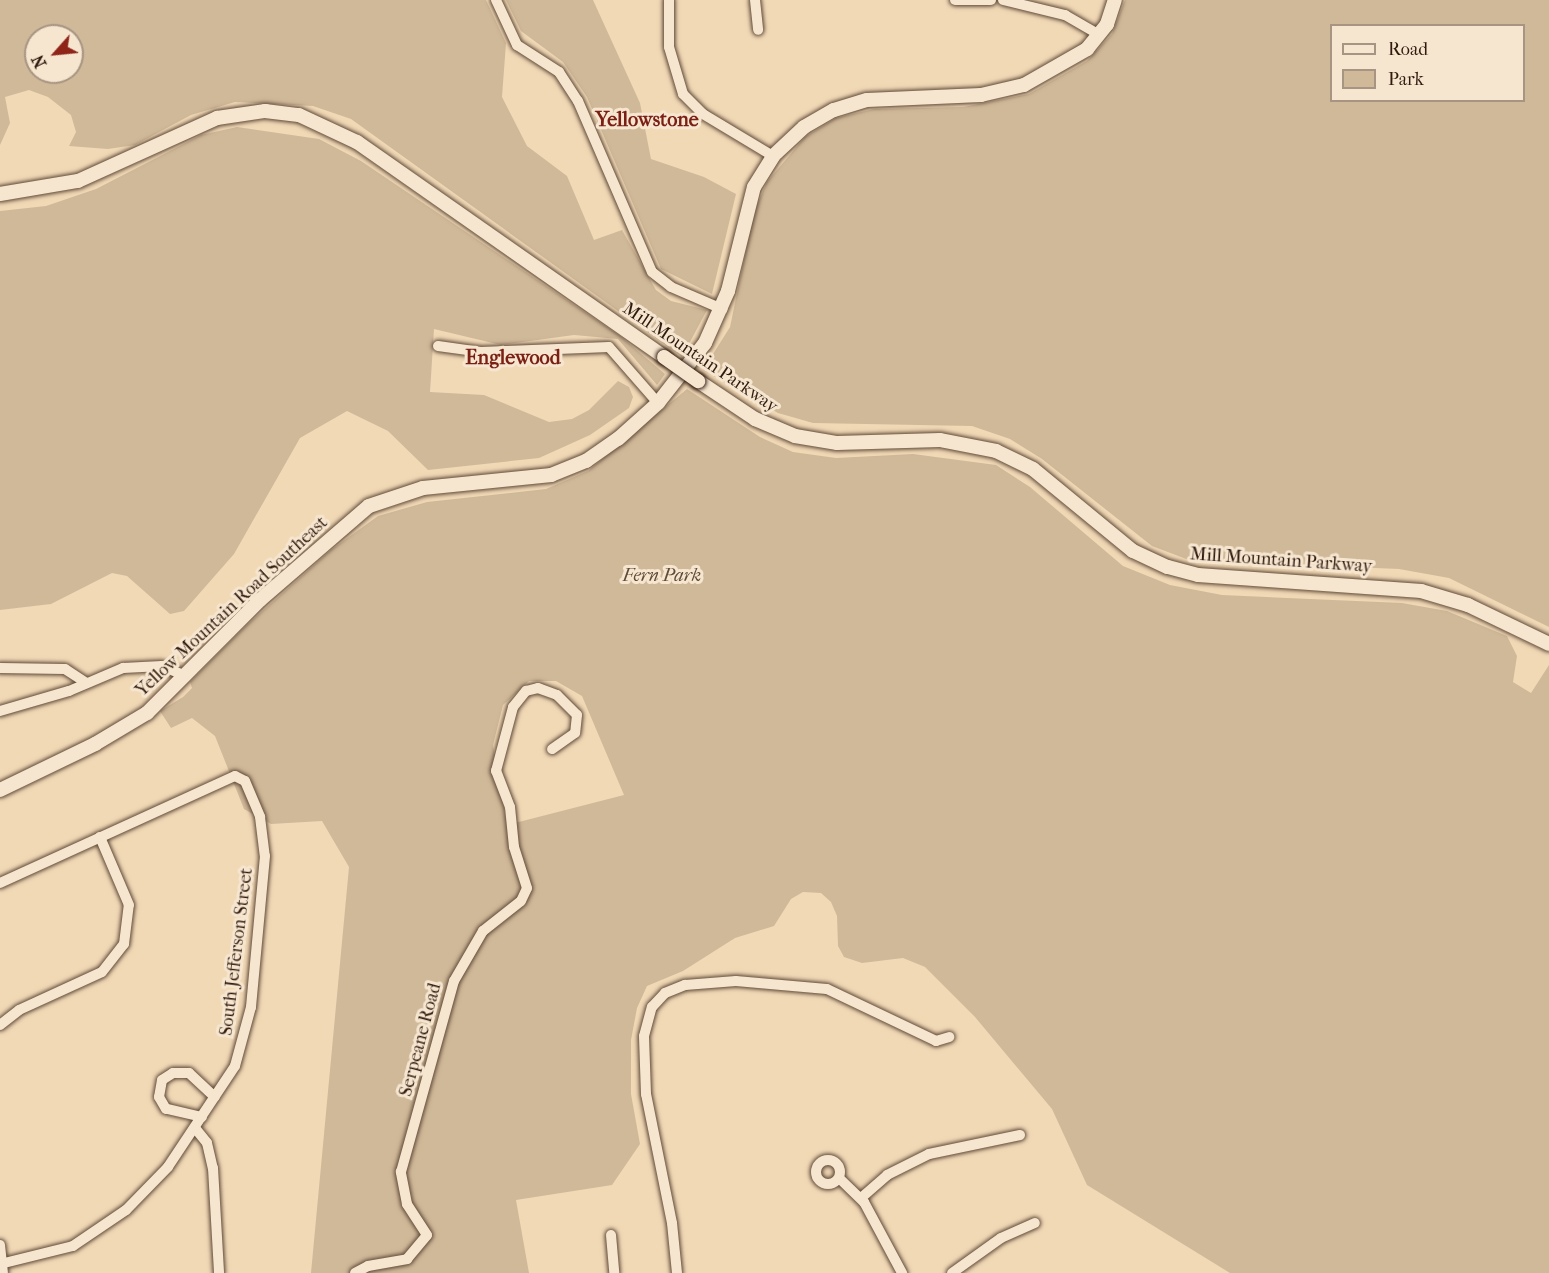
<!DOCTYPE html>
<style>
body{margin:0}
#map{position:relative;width:1549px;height:1273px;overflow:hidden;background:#f1d9b6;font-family:"IM FELL French Canon",serif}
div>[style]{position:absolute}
.green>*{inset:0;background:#d0b999}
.roads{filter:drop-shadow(0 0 2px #604a38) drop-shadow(0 0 2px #604a38)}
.street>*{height:10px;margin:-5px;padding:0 5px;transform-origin:5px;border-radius:5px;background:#f6e6d0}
.street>.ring{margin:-5px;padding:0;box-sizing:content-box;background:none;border:10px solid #f6e6d0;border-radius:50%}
.secondary>*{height:14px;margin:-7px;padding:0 7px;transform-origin:7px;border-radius:7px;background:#f6e6d0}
.bridges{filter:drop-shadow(0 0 2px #301a0e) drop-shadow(0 0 2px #301a0e)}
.secondary-bridge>*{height:14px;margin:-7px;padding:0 7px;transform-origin:7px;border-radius:7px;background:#f6e6d0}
span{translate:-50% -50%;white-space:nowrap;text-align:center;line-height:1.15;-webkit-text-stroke:6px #f6e6d0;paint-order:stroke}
.street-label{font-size:18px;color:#301a0e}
.park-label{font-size:18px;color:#604a38;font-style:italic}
.neighbourhood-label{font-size:20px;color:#7a1f14;font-weight:700}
.legend{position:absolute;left:1330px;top:24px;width:195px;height:78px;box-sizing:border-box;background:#f6e6d0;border:2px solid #a79482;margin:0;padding:8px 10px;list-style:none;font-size:18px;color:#301a0e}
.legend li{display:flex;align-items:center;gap:12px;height:30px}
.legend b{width:30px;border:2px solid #a79482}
.north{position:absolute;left:24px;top:24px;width:60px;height:60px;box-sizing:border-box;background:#f6e6d0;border:2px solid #a79482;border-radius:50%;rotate:243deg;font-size:16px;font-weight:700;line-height:24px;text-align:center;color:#301a0e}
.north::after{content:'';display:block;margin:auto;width:21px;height:27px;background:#8f2418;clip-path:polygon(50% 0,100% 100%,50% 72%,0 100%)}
</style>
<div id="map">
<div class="green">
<i style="clip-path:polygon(evenodd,0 0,486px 0,506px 43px,502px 97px,527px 146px,567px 176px,594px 240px,622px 230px,656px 290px,671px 301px,707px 310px,682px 357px,351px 119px,313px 106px,235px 102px,191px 115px,135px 145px,108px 149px,69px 146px,76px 132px,71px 115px,48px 97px,29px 90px,5px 97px,10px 123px,0 145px,0 0,36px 36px,72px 36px,72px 72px,36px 72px,36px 36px)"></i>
<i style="clip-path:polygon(506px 0,593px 0,640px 103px,651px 159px,704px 177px,736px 194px,712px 294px,661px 269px,587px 97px,563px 62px,521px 31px)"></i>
<i style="clip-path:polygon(evenodd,1125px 0,1549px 0,1549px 627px,1449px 578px,1399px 569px,1189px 560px,1152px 546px,1042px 459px,1010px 439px,972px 426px,813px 423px,778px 413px,703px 370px,730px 327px,754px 212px,767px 182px,805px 137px,836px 118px,874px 109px,963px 107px,1029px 94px,1087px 61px,1112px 34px,1125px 0,1332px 26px,1524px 26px,1524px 100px,1332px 100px,1332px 26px)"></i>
<i style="clip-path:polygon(237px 127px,319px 139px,361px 161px,620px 336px,665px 374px,657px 385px,618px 339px,574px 335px,501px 345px,434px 329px,430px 392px,484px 395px,549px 422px,572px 419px,589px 410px,618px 381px,629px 387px,633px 397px,629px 408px,590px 435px,539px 458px,428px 470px,388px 431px,347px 411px,300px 438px,234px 554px,184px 611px,170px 614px,127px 576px,112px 573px,51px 604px,0 610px,0 211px,46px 206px,96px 189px,201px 135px)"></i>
<i style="clip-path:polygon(evenodd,687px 389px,760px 437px,793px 452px,836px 458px,913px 454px,996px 465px,1030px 487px,1123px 566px,1170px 585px,1222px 595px,1402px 603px,1447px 611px,1507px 636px,1517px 656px,1513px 682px,1531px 693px,1549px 665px,1549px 1273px,1230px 1273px,1087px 1185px,1052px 1109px,975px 1017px,925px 967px,903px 958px,862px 963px,844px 957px,838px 946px,837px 916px,831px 902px,821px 893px,803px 892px,791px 899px,774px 926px,735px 938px,683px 971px,647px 986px,637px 1008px,631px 1040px,631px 1094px,640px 1144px,612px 1185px,516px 1200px,529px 1273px,311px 1273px,349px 867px,322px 821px,271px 824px,244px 809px,215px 736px,192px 718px,171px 728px,160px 711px,183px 697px,192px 688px,190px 682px,247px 625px,331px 550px,378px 516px,427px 502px,546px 489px,588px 471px,687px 389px,529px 681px,556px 681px,582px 696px,624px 795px,507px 825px,493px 745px,503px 705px,529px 681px)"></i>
</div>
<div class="roads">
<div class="street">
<i style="left:496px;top:0;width:50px;rotate:65deg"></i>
<i style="left:517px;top:45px;width:50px;rotate:32.7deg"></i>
<i style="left:559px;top:72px;width:35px;rotate:57deg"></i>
<i style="left:578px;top:101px;width:186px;rotate:66.6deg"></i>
<i style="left:652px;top:272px;width:24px;rotate:38deg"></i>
<i style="left:671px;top:287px;width:56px;rotate:23.3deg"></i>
<i style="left:669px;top:0;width:47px;rotate:90deg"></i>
<i style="left:669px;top:47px;width:49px;rotate:73.4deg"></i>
<i style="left:683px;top:94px;width:28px;rotate:45deg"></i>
<i style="left:703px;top:114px;width:82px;rotate:31deg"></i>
<i style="left:755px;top:0;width:30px;rotate:84deg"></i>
<i style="left:955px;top:0;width:36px"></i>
<i style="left:1003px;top:0;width:64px;rotate:13.6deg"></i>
<i style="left:1065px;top:15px;width:39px;rotate:30deg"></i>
<i style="left:438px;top:346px;width:43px;rotate:7.9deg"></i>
<i style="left:481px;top:352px;width:128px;rotate:-2.2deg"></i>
<i style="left:609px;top:347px;width:74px;rotate:48.8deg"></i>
<i style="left:0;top:668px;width:65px;rotate:0.9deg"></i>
<i style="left:65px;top:669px;width:24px;rotate:33deg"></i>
<i style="left:0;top:711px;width:72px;rotate:-16.2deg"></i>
<i style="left:69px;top:691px;width:59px;rotate:-23.1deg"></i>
<i style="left:123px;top:668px;width:39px;rotate:-3deg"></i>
<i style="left:162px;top:666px;width:26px;rotate:23deg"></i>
<i style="left:0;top:883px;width:258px;rotate:-24.5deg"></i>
<i style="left:235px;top:776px;width:11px;rotate:27deg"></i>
<i style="left:245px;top:781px;width:39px;rotate:67deg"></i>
<i style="left:260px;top:817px;width:39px;rotate:83deg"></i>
<i style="left:265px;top:856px;width:152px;rotate:95.3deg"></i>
<i style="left:251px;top:1007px;width:61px;rotate:105.2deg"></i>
<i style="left:235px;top:1066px;width:121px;rotate:123.6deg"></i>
<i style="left:168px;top:1167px;width:60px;rotate:134.3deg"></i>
<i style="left:126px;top:1210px;width:64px;rotate:145.8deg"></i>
<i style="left:73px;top:1246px;width:75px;rotate:166.1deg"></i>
<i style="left:0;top:1025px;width:24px;rotate:-38deg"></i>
<i style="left:19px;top:1010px;width:91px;rotate:-24.6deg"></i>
<i style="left:102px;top:972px;width:36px;rotate:-52deg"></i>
<i style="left:124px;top:944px;width:39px;rotate:-83deg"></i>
<i style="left:129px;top:905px;width:74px;rotate:-113.1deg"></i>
<i style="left:202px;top:1117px;width:37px;rotate:-167deg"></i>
<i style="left:166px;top:1109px;width:14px;rotate:-120deg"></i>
<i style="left:159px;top:1097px;width:17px;rotate:-80deg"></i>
<i style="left:162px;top:1080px;width:13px;rotate:-32deg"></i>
<i style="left:173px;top:1073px;width:16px"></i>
<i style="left:189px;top:1073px;width:35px;rotate:43deg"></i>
<i style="left:195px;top:1128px;width:19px;rotate:51deg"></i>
<i style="left:207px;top:1143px;width:26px;rotate:77deg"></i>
<i style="left:213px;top:1168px;width:105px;rotate:86.7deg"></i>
<i class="ring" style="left:816px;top:1160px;width:14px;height:14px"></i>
<i style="left:839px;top:1178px;width:35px;rotate:44deg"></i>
<i style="left:864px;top:1202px;width:81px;rotate:61.8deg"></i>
<i style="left:861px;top:1198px;width:35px;rotate:-41deg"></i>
<i style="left:887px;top:1175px;width:47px;rotate:-26.6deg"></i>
<i style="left:929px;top:1154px;width:93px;rotate:-11.8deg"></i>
<i style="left:611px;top:1235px;width:38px;rotate:85deg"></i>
<i style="left:0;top:1245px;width:28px;rotate:84deg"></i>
<i style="left:355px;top:1273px;width:15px;rotate:-28deg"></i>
<i style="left:368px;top:1266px;width:40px;rotate:-10deg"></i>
<i style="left:407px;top:1259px;width:31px;rotate:-50deg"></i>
<i style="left:427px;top:1235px;width:37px;rotate:-123deg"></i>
<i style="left:407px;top:1204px;width:33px;rotate:-101deg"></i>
<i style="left:401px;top:1172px;width:198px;rotate:-74.5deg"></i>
<i style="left:454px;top:981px;width:58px;rotate:-59.9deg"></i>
<i style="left:483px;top:931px;width:48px;rotate:-38.3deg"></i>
<i style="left:521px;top:901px;width:14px;rotate:-65deg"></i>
<i style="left:527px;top:888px;width:43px;rotate:-107.6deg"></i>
<i style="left:514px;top:847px;width:40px;rotate:-95.7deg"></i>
<i style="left:510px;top:807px;width:39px;rotate:-111deg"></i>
<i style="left:496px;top:771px;width:66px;rotate:-75.1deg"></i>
<i style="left:513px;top:707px;width:21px;rotate:-51deg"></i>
<i style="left:526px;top:691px;width:12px;rotate:-14deg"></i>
<i style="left:538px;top:688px;width:20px;rotate:20deg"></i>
<i style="left:557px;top:695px;width:28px;rotate:45deg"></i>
<i style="left:577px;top:715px;width:18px;rotate:96deg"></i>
<i style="left:575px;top:733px;width:28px;rotate:145deg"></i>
<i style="left:677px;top:1273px;width:50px;rotate:-95.7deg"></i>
<i style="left:672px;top:1223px;width:132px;rotate:-101.4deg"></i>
<i style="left:646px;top:1094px;width:58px;rotate:-92deg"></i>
<i style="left:644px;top:1036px;width:30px;rotate:-75deg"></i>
<i style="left:652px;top:1007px;width:19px;rotate:-47deg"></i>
<i style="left:665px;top:993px;width:22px;rotate:-22deg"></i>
<i style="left:685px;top:985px;width:51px;rotate:-4.5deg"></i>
<i style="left:736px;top:981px;width:91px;rotate:5deg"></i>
<i style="left:827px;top:989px;width:121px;rotate:25.5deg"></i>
<i style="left:936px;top:1041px;width:14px;rotate:-17deg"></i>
<i style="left:952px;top:1273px;width:60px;rotate:-35.5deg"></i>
<i style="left:1001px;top:1238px;width:37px;rotate:-24deg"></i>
</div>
<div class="secondary">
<i style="left:0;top:194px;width:79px;rotate:-9.5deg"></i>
<i style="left:78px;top:181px;width:153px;rotate:-24.4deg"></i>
<i style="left:217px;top:118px;width:49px;rotate:-8.3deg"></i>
<i style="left:265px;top:111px;width:34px;rotate:7deg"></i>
<i style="left:299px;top:115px;width:64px;rotate:25deg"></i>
<i style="left:357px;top:142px;width:375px;rotate:35deg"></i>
<i style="left:698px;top:381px;width:69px;rotate:33.7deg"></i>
<i style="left:755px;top:419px;width:43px;rotate:23deg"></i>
<i style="left:795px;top:436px;width:43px;rotate:9.5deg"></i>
<i style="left:837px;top:443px;width:103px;rotate:-1.7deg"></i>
<i style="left:940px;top:440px;width:57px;rotate:11.1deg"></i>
<i style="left:996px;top:451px;width:41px;rotate:25.9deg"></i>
<i style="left:1033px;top:469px;width:129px;rotate:39.4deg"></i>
<i style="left:1133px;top:551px;width:38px;rotate:25deg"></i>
<i style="left:1168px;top:567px;width:31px;rotate:15deg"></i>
<i style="left:1198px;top:575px;width:224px;rotate:4.1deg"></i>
<i style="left:1421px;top:591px;width:49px;rotate:16.6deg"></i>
<i style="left:1468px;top:605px;width:90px;rotate:25.7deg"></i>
<i style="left:0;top:790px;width:106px;rotate:-25.8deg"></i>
<i style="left:95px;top:744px;width:61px;rotate:-30.8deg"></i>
<i style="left:147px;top:713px;width:160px;rotate:-45deg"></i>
<i style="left:260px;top:600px;width:144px;rotate:-40.8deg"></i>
<i style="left:369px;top:506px;width:57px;rotate:-18.4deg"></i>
<i style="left:423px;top:488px;width:129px;rotate:-5.8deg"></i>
<i style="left:551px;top:475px;width:38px;rotate:-22deg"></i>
<i style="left:586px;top:461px;width:39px;rotate:-35deg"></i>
<i style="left:618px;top:439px;width:54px;rotate:-42deg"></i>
<i style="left:658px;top:403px;width:76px;rotate:-51.9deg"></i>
<i style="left:705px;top:343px;width:57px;rotate:-66.1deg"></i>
<i style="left:728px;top:291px;width:107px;rotate:-76deg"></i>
<i style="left:754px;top:187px;width:36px;rotate:-58deg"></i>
<i style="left:773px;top:156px;width:42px;rotate:-43.1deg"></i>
<i style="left:804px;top:127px;width:34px;rotate:-30deg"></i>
<i style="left:834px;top:110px;width:34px;rotate:-17deg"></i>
<i style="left:867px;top:100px;width:114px;rotate:-2.5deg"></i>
<i style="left:981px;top:95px;width:44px;rotate:-13.1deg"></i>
<i style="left:1024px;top:85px;width:73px;rotate:-29.7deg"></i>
<i style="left:1087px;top:49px;width:32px;rotate:-51deg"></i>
<i style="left:1107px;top:24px;width:25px;rotate:-72deg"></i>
</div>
</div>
<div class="bridges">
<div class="secondary-bridge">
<i style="left:664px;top:357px;width:42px;rotate:35.2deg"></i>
</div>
</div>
<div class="street-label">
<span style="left:700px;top:358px;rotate:34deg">Mill Mountain Parkway</span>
<span style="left:1281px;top:561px;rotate:4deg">Mill Mountain Parkway</span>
<span style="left:232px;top:607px;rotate:-43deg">Yellow Mountain Road Southeast</span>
<span style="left:237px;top:952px;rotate:-83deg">South Jefferson Street</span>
<span style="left:421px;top:1040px;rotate:-75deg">Serpeane Road</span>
</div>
<div class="park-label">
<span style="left:662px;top:576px">Fern Park</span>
</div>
<div class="neighbourhood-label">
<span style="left:647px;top:119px">Yellowstone</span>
<span style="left:513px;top:357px">Englewood</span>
</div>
<ul class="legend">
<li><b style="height:8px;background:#f6e6d0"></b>Road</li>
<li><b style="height:16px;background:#d0b999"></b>Park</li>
</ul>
<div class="north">N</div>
</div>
